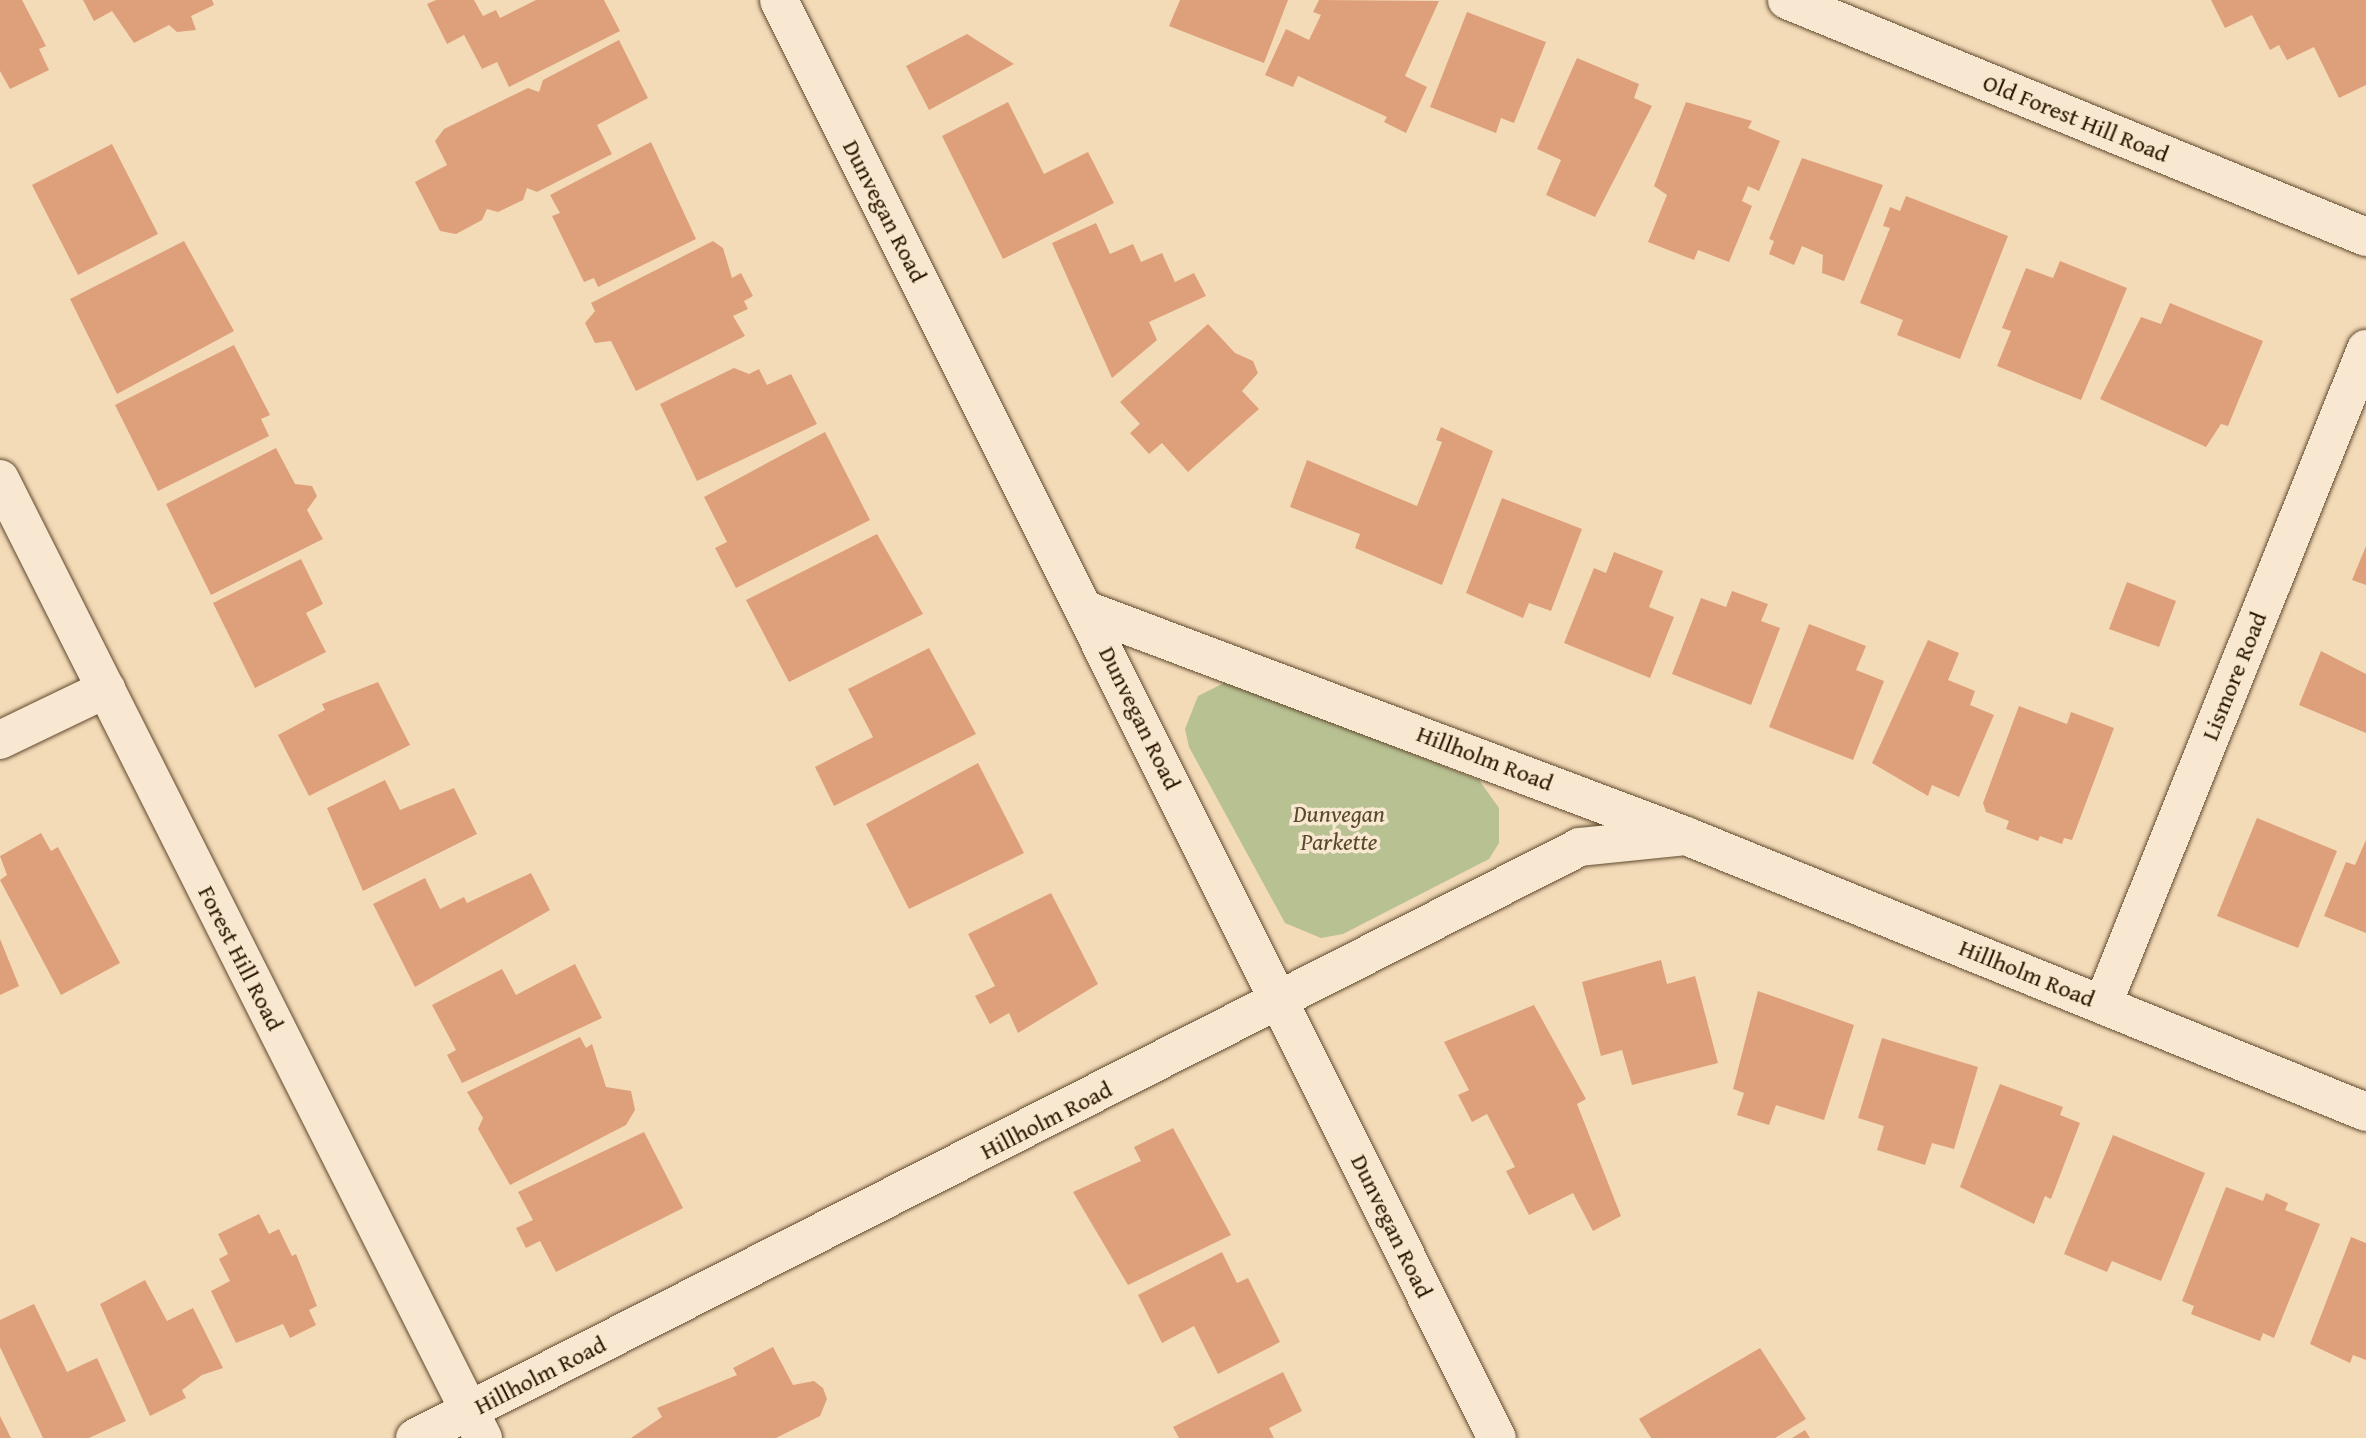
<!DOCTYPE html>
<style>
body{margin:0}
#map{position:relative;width:2366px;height:1438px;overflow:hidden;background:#f4dbb8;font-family:"Gentium Book Plus",serif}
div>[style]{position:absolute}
.green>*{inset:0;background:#b8c192}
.building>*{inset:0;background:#dda07a}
.roads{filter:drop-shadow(0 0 2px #604a2e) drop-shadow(0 0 2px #604a2e)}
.street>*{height:38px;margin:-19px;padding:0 19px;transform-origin:19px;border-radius:19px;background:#f8e8d1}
span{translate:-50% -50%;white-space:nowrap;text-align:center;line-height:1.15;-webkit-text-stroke:7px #f8e8d1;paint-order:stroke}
.street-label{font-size:24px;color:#2f1900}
.park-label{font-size:24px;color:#584b2c;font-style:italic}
</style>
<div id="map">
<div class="green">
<i style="clip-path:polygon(1228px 681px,1479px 780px,1499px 808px,1499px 843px,1489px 859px,1343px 934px,1321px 938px,1285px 923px,1189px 747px,1185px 729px,1198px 696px)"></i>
</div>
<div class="building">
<i style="clip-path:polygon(0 0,22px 0,46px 46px,39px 49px,49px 70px,10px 89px,0 71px)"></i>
<i style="clip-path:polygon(83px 0,212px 0,214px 5px,191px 16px,196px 30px,177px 32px,169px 25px,134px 43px,112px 11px,94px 21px)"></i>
<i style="clip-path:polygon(436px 0,474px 0,483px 16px,496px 10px,500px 18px,536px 0,604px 0,620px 31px,509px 87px,497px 62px,482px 69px,464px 35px,447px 44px,427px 4px)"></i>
<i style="clip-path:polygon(1180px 0,1288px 0,1264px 63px,1169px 26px)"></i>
<i style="clip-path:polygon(1319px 0,1439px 1px,1405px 76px,1427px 87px,1406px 133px,1384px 122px,1387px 117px,1298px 76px,1293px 87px,1265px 75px,1286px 29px,1309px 40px,1321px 15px,1313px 12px)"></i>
<i style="clip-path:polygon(2211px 0,2366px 0,2366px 85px,2339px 98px,2314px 47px,2287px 60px,2279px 45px,2270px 50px,2252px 15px,2225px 28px)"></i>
<i style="clip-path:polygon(1467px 12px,1546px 42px,1514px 123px,1501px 118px,1496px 133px,1430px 107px)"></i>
<i style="clip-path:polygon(967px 34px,1014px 64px,929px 110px,906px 66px)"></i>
<i style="clip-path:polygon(619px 40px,648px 98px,597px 125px,612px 154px,537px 192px,527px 188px,523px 200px,498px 212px,487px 209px,482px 220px,456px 234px,440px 231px,415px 182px,447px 165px,435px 141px,444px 129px,528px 88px,539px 92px,543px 80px)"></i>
<i style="clip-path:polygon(1577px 58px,1639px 84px,1634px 98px,1652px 106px,1595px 217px,1546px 195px,1561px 160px,1537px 149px)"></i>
<i style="clip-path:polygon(1008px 102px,1044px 174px,1088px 152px,1114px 203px,1003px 259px,942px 136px)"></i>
<i style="clip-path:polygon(1686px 102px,1752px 121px,1748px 128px,1780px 141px,1759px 191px,1748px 186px,1742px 201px,1752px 206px,1729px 262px,1698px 250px,1694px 260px,1648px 242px,1667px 195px,1654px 186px)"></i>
<i style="clip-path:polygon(651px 142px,696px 239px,598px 287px,594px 278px,584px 282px,552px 216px,560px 213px,550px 195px)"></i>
<i style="clip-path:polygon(112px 144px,158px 234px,78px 275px,32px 185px)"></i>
<i style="clip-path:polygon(1802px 158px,1883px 185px,1844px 281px,1822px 273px,1823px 255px,1802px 246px,1794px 265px,1769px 254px,1774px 241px,1769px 239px)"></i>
<i style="clip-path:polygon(1906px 196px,2008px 236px,1960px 359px,1897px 335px,1903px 320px,1860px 303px,1890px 228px,1883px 226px,1890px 207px,1900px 211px)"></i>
<i style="clip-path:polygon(1096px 223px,1110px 254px,1133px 244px,1141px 262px,1162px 253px,1175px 282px,1194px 273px,1206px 296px,1149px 322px,1157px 340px,1112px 378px,1052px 243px)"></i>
<i style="clip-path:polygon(184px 241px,234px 331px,117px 394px,70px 299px)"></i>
<i style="clip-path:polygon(713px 241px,723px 248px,732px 278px,741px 273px,753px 296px,744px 301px,748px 309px,733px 316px,745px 336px,636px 391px,611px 341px,595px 343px,585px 323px,595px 311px,591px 303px)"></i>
<i style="clip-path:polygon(2060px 261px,2127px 288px,2081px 400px,1997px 366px,2011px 331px,2002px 328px,2026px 268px,2053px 278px)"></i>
<i style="clip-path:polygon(2170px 303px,2263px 341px,2228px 426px,2221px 424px,2206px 447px,2100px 399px,2141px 317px,2161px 324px)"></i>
<i style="clip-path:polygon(1208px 324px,1235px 353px,1253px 361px,1258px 373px,1242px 391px,1259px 409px,1188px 472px,1162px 443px,1149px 454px,1130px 433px,1140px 424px,1120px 402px)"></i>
<i style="clip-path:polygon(234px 345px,270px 415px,261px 419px,269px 436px,158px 491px,115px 405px)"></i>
<i style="clip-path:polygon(734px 368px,749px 374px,759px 369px,767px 385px,791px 374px,817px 424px,697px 481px,660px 404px)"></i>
<i style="clip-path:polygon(1441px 427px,1493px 451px,1442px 585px,1355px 548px,1360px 534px,1290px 507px,1307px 460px,1417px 506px,1442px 442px,1436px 440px)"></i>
<i style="clip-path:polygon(825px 432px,870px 520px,736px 588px,715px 548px,727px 542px,704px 497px)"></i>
<i style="clip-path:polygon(276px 448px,295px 484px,312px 486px,317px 496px,307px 510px,323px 539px,211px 595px,166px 504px)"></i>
<i style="clip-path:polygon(1502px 498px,1582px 529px,1551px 611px,1529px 603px,1523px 618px,1466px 593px)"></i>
<i style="clip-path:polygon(877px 534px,923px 614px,789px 682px,746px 600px)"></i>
<i style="clip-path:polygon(2366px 546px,2366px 585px,2352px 580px)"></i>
<i style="clip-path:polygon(1614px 552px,1663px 571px,1649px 607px,1674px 617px,1650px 678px,1564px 643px,1594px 568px,1606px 573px)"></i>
<i style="clip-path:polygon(301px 559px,323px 604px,306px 613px,326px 652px,255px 688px,213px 603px)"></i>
<i style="clip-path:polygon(2127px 582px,2176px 601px,2159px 647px,2109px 629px)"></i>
<i style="clip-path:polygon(1732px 591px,1768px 604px,1761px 621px,1780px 628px,1751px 705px,1672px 674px,1701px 598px,1726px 607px)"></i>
<i style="clip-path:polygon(1809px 624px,1866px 646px,1856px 670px,1884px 681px,1853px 760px,1769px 727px)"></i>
<i style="clip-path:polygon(1928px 640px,1959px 653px,1948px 680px,1975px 691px,1970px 705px,1994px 715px,1959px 797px,1932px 785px,1928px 796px,1872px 763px)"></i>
<i style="clip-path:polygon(929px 648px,976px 734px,834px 806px,815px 767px,873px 737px,848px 689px)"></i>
<i style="clip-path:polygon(2321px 651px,2366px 674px,2366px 733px,2299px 705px)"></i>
<i style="clip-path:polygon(378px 682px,410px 745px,309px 796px,278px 735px,325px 710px,322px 704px)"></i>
<i style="clip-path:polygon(2019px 706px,2067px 724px,2071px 712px,2114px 728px,2072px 840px,2064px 838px,2062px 844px,2040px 836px,2038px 841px,2006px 829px,2009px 821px,1986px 812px,1983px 803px)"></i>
<i style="clip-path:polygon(978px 763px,1024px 853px,909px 909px,866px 824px)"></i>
<i style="clip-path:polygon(385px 780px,400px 810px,454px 788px,477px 834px,363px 891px,327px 808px)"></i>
<i style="clip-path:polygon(2257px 818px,2337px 851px,2298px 948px,2217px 916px)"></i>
<i style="clip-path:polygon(41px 833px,51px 851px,58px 847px,120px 963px,61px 995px,0 880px,7px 875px,0 856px)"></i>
<i style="clip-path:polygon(2366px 840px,2366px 933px,2324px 916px,2346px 862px,2355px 865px)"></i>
<i style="clip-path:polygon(531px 873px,550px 910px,415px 987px,373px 904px,425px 878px,440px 909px,464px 897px,467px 903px)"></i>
<i style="clip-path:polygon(1051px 893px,1098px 984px,1018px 1033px,1009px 1013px,990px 1024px,975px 996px,995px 986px,968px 934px)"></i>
<i style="clip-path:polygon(0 939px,19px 986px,0 995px)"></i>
<i style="clip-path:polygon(1661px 960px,1667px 984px,1695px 976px,1718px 1063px,1632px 1085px,1622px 1050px,1601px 1056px,1582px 982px)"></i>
<i style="clip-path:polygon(575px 964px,602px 1018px,462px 1083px,447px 1055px,456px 1050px,432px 1005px,502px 969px,516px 995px)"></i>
<i style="clip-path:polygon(1758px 991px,1854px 1025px,1824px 1120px,1776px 1105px,1769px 1125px,1737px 1115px,1744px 1093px,1733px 1089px)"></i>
<i style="clip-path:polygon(1534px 1005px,1586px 1099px,1577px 1104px,1621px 1216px,1593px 1231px,1573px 1193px,1529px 1215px,1506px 1171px,1515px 1167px,1487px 1114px,1472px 1122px,1458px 1095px,1469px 1090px,1444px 1042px)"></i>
<i style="clip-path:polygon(580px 1037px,586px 1048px,592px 1044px,606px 1087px,631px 1091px,635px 1110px,626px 1125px,510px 1185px,478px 1129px,483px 1118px,467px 1092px)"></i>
<i style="clip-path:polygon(1882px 1038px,1978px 1067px,1954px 1149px,1932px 1143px,1925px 1165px,1877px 1150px,1884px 1126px,1858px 1118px)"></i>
<i style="clip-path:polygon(2000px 1084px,2063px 1107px,2060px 1115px,2080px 1123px,2051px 1199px,2045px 1196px,2034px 1224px,1960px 1187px)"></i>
<i style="clip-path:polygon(1173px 1128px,1231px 1235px,1128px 1285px,1073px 1192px,1141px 1161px,1134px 1147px)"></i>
<i style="clip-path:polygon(644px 1132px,683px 1208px,556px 1272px,540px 1241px,526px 1248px,516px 1228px,533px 1220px,518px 1192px)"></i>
<i style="clip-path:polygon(2113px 1135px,2205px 1173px,2161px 1281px,2112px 1261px,2107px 1272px,2064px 1254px)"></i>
<i style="clip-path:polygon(2226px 1187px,2263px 1201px,2266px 1193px,2288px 1203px,2285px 1210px,2320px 1224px,2274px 1338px,2263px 1333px,2260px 1341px,2191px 1314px,2194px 1306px,2182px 1301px)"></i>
<i style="clip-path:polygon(259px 1214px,269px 1234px,279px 1229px,292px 1256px,296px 1254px,317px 1306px,309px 1310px,316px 1325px,290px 1338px,283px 1324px,236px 1343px,211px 1291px,230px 1281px,219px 1259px,228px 1254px,218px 1234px)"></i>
<i style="clip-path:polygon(2351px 1237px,2366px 1243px,2366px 1360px,2353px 1355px,2350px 1363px,2310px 1344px)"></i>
<i style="clip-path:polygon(1222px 1252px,1237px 1283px,1248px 1278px,1280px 1342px,1218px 1374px,1194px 1326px,1162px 1343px,1138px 1295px)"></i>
<i style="clip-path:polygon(145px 1280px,167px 1321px,193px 1308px,223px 1368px,202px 1375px,182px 1390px,186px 1398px,150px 1416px,100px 1304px)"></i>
<i style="clip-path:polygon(34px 1304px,67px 1372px,97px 1358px,126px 1421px,89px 1438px,43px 1438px,0 1347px,0 1320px)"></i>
<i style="clip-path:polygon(773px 1347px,793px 1385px,814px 1381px,823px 1388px,827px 1399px,820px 1416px,776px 1438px,631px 1438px,662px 1417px,657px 1408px,737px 1375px,733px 1368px)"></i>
<i style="clip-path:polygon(1760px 1348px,1806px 1419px,1775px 1438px,1651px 1438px,1639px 1419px)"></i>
<i style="clip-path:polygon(1283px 1372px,1302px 1411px,1269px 1428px,1274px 1438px,1179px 1438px,1173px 1427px)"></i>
<i style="clip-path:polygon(0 1416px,11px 1438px,0 1438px)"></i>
<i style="clip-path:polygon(1805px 1430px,1810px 1438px,1792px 1438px)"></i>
</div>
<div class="roads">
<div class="street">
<i style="left:779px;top:0;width:1607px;rotate:63.47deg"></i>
<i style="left:1787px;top:0;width:626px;rotate:22.26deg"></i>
<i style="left:0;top:479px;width:1074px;rotate:63.27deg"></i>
<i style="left:1086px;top:610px;width:636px;rotate:20.63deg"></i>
<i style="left:0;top:740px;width:118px;rotate:-25.7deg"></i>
<i style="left:2103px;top:1004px;width:706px;rotate:-68.12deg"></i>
<i style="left:415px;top:1438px;width:1306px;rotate:-26.9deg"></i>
<i style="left:1580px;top:847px;width:107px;rotate:-5.9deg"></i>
<i style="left:1686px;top:836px;width:734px;rotate:22.09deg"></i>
</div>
</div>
<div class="street-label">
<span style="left:2076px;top:118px;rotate:22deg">Old Forest Hill Road</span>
<span style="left:885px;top:211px;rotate:63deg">Dunvegan Road</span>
<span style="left:2234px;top:676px;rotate:-68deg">Lismore Road</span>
<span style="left:1140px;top:718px;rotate:64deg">Dunvegan Road</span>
<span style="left:1485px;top:758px;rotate:21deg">Hillholm Road</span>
<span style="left:241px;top:958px;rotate:63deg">Forest Hill Road</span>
<span style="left:2027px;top:973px;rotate:22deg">Hillholm Road</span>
<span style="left:1046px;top:1120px;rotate:-27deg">Hillholm Road</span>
<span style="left:1392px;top:1226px;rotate:64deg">Dunvegan Road</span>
<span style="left:540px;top:1375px;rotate:-27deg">Hillholm Road</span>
</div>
<div class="park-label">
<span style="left:1339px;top:828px">Dunvegan<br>Parkette</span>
</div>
</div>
